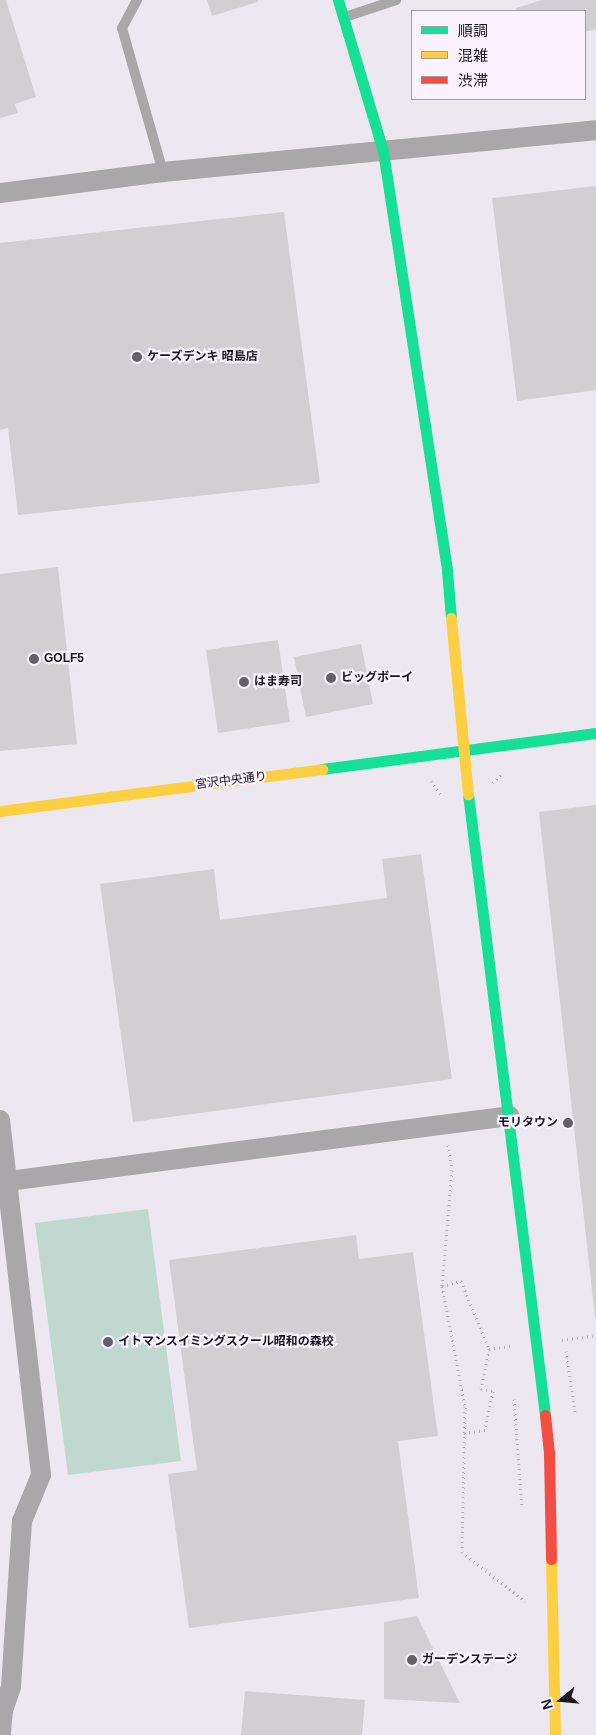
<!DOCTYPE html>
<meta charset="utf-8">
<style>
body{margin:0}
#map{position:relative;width:596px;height:1735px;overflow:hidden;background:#ede8f0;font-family:Arial,"Noto Sans JP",sans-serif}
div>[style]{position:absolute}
.green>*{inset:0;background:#c1d8d0}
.building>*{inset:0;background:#d2ced4}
.path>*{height:3px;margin-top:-1.5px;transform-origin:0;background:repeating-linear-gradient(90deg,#b2b0b4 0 1px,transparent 0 5px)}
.lane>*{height:10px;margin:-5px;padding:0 5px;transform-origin:5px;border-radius:5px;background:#a9a7aa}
.street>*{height:20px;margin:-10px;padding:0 10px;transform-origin:10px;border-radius:10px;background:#a9a7aa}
.fast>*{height:11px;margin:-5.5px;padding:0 5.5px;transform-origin:5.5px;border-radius:5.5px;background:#16e098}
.slow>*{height:11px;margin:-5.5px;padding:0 5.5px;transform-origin:5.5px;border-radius:5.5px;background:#ffcf43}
.jam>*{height:11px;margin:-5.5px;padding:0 5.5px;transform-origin:5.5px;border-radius:5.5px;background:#f24e42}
.dots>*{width:14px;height:14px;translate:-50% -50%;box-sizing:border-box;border:2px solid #faf2fe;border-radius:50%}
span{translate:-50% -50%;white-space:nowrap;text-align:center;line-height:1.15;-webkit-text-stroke:4.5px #faf2fe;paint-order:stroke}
.poi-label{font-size:12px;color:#19161b;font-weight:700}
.left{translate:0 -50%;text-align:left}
.right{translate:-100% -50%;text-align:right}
.street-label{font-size:12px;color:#19161b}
.legend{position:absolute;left:411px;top:10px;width:175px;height:90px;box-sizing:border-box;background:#faf2fe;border:1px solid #a09aa3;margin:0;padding:6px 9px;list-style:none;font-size:15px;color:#19161b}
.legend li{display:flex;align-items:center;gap:10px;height:25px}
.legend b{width:25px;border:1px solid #a09aa3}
.north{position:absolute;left:536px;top:1675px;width:50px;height:50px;-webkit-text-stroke:4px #faf2fe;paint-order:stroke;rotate:253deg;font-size:14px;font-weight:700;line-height:20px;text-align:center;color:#19161b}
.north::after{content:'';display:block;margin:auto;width:18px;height:22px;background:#19161b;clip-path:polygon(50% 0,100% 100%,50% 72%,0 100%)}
</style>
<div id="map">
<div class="green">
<i style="clip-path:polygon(148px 1209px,181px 1461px,68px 1475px,35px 1223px)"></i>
</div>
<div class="building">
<i style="clip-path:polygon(0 0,6px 0,36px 97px,15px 104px,18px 113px,0 118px)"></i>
<i style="clip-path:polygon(207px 0,258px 0,258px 2px,212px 16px)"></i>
<i style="clip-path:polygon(542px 0,596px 0,596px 29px,585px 32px,585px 11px,516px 11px,516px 8px)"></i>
<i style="clip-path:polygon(596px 186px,596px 390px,517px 401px,492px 198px)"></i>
<i style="clip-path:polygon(284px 212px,320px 483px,18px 515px,8px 428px,0 430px,0 243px)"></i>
<i style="clip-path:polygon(58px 567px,77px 744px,0 751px,0 574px)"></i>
<i style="clip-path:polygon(278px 640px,290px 722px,218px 733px,206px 650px)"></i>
<i style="clip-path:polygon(361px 644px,373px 704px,306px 717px,294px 657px)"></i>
<i style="clip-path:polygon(596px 805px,596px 1318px,595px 1318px,539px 812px)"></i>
<i style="clip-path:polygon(421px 854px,452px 1079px,133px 1122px,100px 884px,214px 869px,220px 920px,387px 898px,382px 859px)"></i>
<i style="clip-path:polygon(356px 1235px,359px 1259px,413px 1252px,438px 1436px,398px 1441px,419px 1598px,189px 1628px,168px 1474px,197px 1470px,169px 1260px)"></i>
<i style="clip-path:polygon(417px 1616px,460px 1703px,384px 1699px,384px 1622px)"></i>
<i style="clip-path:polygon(245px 1691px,365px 1700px,362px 1735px,241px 1735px)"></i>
</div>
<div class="path">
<i style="left:431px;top:781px;width:16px;rotate:55deg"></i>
<i style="left:493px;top:783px;width:13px;rotate:-48deg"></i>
<i style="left:448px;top:1145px;width:25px;rotate:81deg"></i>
<i style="left:452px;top:1170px;width:116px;rotate:94.9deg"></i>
<i style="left:442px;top:1286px;width:123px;rotate:79.2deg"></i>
<i style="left:465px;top:1407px;width:145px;rotate:91.2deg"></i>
<i style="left:462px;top:1552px;width:80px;rotate:37.9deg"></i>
<i style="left:442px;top:1286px;width:20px;rotate:-15deg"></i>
<i style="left:461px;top:1281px;width:74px;rotate:67.6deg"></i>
<i style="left:489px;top:1349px;width:41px;rotate:101.3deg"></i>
<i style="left:481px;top:1389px;width:12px;rotate:9deg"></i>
<i style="left:493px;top:1391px;width:40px;rotate:102deg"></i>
<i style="left:485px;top:1430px;width:21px;rotate:172deg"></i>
<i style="left:562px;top:1340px;width:34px;rotate:-8deg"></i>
<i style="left:489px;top:1349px;width:22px;rotate:-8deg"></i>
<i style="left:566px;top:1351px;width:62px;rotate:81.6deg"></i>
<i style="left:514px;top:1399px;width:108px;rotate:85.8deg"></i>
</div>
<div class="lane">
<i style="left:137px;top:0;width:32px;rotate:118deg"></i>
<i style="left:122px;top:28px;width:150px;rotate:74.1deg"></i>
<i style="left:345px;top:17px;width:54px;rotate:-18.4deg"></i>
</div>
<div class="street">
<i style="left:0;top:193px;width:164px;rotate:-7.3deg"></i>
<i style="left:163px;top:172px;width:435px;rotate:-5.5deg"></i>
<i style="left:0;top:1120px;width:357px;rotate:83.4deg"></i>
<i style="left:41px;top:1475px;width:50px;rotate:112.4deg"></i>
<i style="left:22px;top:1521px;width:166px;rotate:93.8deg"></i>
<i style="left:11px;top:1687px;width:24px;rotate:109deg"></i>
<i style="left:3px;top:1710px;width:25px;rotate:95deg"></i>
<i style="left:0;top:1182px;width:514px;rotate:-7.37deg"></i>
</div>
<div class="fast">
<i style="left:338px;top:0;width:158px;rotate:73.4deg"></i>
<i style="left:383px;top:151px;width:425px;rotate:81.3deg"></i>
<i style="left:447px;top:571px;width:47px;rotate:85.1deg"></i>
<i style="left:322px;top:769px;width:276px;rotate:-7.5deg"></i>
<i style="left:468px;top:794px;width:626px;rotate:82.93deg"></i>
</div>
<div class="slow">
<i style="left:451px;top:618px;width:177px;rotate:84.5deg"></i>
<i style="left:0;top:811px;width:325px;rotate:-7.4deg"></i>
<i style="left:551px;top:1559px;width:176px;rotate:88.7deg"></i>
</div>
<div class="jam">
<i style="left:545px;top:1415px;width:38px;rotate:84deg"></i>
<i style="left:549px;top:1453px;width:106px;rotate:88.9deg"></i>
</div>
<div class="dots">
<i style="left:137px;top:357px;background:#636066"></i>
<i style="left:34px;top:659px;background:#636066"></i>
<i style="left:331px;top:678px;background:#636066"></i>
<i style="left:244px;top:682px;background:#636066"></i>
<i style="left:568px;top:1123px;background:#636066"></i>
<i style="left:108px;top:1342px;background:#636066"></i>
<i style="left:412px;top:1660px;background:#636066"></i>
</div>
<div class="poi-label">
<span class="left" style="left:147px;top:357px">ケーズデンキ 昭島店</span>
<span class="left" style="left:44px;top:659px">GOLF5</span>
<span class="left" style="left:341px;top:678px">ビッグボーイ</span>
<span class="left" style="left:254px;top:682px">はま寿司</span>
<span class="right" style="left:558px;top:1123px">モリタウン</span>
<span class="left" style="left:118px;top:1342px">イトマンスイミングスクール昭和の森校</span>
<span class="left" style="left:422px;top:1660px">ガーデンステージ</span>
</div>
<div class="street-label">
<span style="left:231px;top:781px;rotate:-7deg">宮沢中央通り</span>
</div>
<ul class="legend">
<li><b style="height:6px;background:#16e098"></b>順調</li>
<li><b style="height:6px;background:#ffcf43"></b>混雑</li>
<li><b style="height:6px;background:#f24e42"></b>渋滞</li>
</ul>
<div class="north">N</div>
</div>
